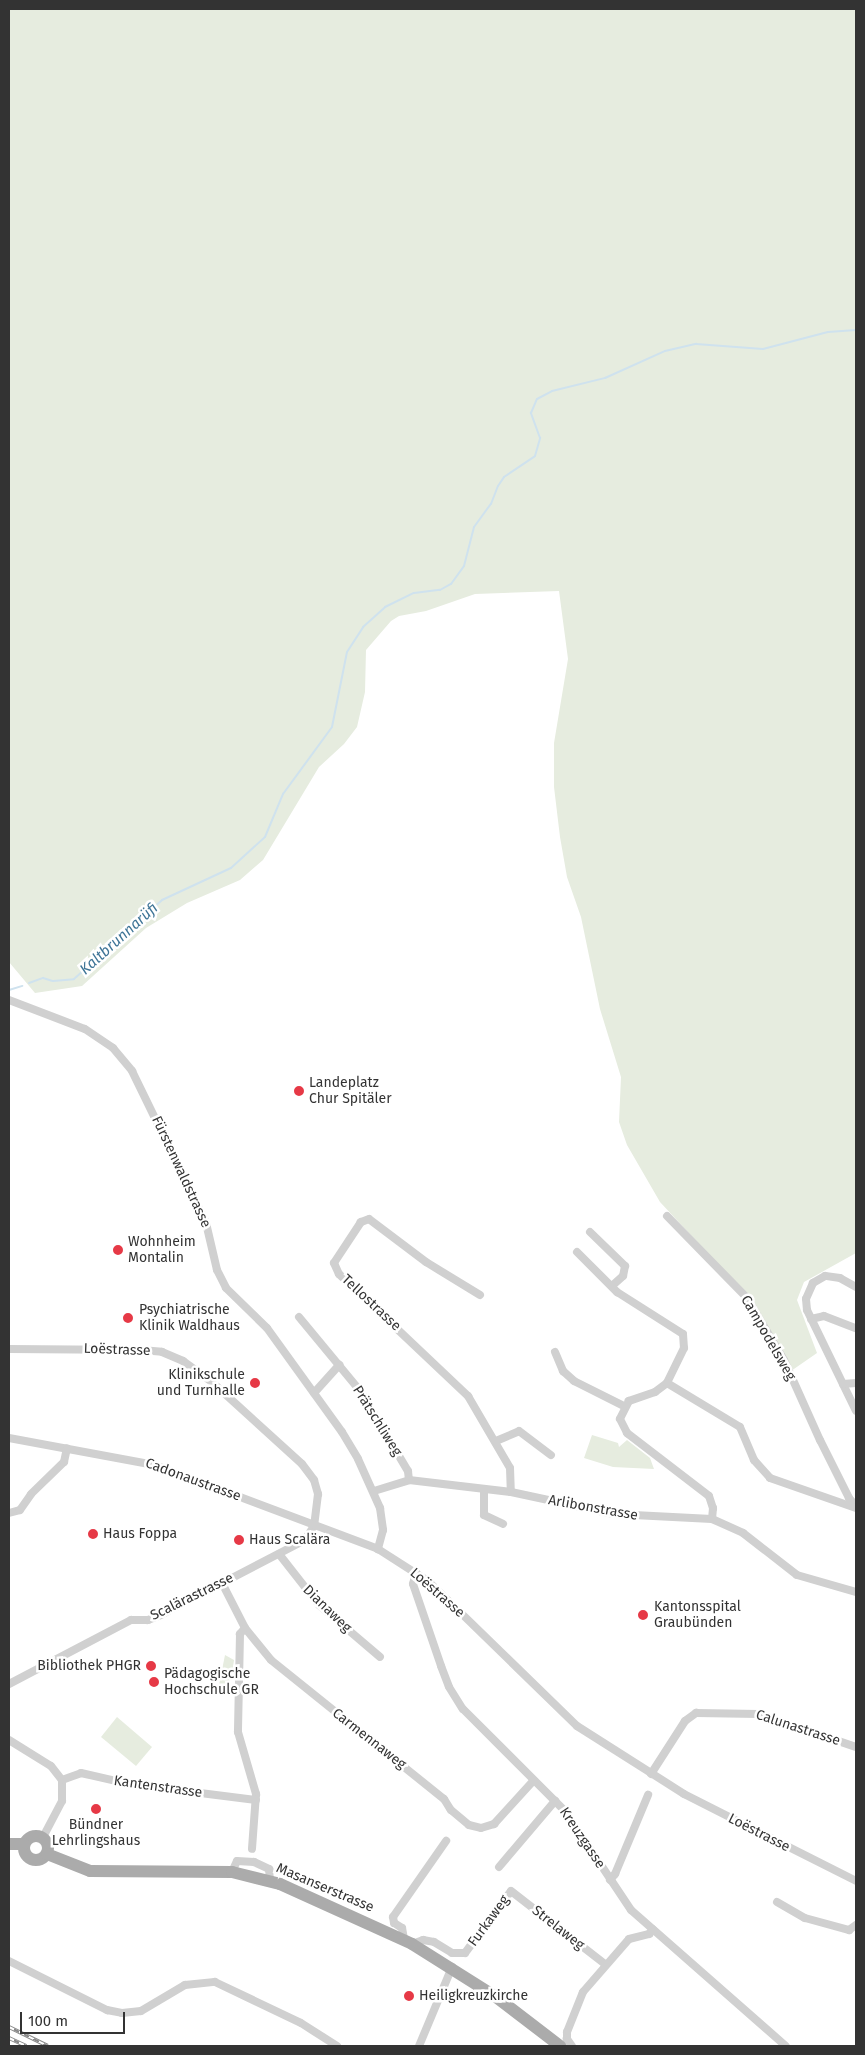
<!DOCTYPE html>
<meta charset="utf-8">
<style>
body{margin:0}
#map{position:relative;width:865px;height:2055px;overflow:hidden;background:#fff;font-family:"Fira Sans",sans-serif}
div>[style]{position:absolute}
.green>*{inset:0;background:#e6ecdf}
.stream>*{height:2px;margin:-1px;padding:0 1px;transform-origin:1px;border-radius:1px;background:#cfe2ee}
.minor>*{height:8px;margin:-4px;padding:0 4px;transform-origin:4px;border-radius:4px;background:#d0d0d0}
.primary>*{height:12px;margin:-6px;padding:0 6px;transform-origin:6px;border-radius:6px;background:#ababab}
.primary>.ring{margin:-6px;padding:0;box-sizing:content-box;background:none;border:12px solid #ababab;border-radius:50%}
.rail>*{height:4px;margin-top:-2px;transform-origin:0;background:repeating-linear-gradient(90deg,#fff 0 5.5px,#888 0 11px);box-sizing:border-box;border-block:1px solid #888}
.dots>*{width:14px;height:14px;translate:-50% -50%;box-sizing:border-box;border:2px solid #fff;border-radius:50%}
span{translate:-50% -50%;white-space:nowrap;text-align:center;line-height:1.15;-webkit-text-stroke:5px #fff;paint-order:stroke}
.poi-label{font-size:14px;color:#333}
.left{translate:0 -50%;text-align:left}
.right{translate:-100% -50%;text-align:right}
.street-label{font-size:14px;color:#333}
.water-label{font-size:15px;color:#3f7597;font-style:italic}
.frame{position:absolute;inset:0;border:10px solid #333;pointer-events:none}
.scale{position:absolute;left:20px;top:2012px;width:105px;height:22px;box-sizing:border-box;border:2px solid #333;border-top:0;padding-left:6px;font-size:15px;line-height:18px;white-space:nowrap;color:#333;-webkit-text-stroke:4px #fff;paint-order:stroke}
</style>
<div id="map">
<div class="green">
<i style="clip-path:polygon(9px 9px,856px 9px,856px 1253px,804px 1282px,797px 1300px,817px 1353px,791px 1371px,755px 1304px,660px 1202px,627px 1145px,619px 1122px,621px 1077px,600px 1009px,581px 917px,567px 877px,560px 837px,554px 787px,554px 743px,568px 659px,559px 591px,475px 594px,426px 611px,399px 616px,391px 621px,366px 650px,365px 692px,357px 727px,344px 744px,319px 767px,263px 860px,240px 880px,187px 903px,146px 928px,82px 986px,35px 993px,9px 962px)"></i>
<i style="clip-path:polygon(592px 1435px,618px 1443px,619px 1447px,627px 1440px,650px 1458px,654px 1469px,613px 1467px,584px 1458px)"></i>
<i style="clip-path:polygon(225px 1655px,234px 1660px,229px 1696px,218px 1690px)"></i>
<i style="clip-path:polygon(117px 1717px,152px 1747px,136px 1766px,101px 1737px)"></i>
</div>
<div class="stream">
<i style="left:29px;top:983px;width:15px;rotate:-20deg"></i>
<i style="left:43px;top:978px;width:10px;rotate:17deg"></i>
<i style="left:53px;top:981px;width:21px;rotate:-5deg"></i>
<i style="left:74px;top:979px;width:118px;rotate:-41.9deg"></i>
<i style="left:162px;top:900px;width:76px;rotate:-24.9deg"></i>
<i style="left:231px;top:868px;width:46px;rotate:-42.4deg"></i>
<i style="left:265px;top:837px;width:47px;rotate:-67.3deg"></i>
<i style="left:283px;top:794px;width:83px;rotate:-53.8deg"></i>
<i style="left:332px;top:727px;width:76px;rotate:-78.7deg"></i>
<i style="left:347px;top:652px;width:30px;rotate:-57deg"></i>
<i style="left:363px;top:627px;width:30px;rotate:-42deg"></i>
<i style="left:385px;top:607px;width:32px;rotate:-26deg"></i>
<i style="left:414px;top:593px;width:26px;rotate:-7deg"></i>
<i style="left:440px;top:590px;width:13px;rotate:-29deg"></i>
<i style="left:451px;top:584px;width:22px;rotate:-54deg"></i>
<i style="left:464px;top:566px;width:40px;rotate:-75.6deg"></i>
<i style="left:474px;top:527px;width:29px;rotate:-54deg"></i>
<i style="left:491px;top:504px;width:19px;rotate:-69deg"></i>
<i style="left:498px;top:486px;width:11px;rotate:-56deg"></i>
<i style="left:504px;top:477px;width:37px;rotate:-34deg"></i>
<i style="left:535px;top:456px;width:19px;rotate:-74deg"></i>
<i style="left:540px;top:438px;width:27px;rotate:-110deg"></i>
<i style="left:531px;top:413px;width:15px;rotate:-67deg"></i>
<i style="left:537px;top:399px;width:17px;rotate:-28deg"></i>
<i style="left:552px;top:391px;width:55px;rotate:-13.8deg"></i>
<i style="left:605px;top:378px;width:66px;rotate:-24.2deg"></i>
<i style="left:665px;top:351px;width:32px;rotate:-13deg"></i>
<i style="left:696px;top:344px;width:67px;rotate:4.3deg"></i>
<i style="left:763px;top:349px;width:67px;rotate:-14.7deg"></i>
<i style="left:828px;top:332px;width:28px;rotate:-4deg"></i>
<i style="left:9px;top:990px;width:14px;rotate:-17deg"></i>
</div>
<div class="minor">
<i style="left:9px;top:1000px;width:81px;rotate:20.9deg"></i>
<i style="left:85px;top:1029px;width:34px;rotate:34deg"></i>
<i style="left:113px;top:1048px;width:30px;rotate:50deg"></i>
<i style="left:132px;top:1071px;width:169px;rotate:64deg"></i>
<i style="left:206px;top:1223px;width:48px;rotate:76.8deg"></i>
<i style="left:217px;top:1270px;width:20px;rotate:63deg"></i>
<i style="left:226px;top:1288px;width:57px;rotate:44.3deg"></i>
<i style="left:267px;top:1328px;width:128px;rotate:54.2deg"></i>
<i style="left:342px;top:1432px;width:31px;rotate:59deg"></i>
<i style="left:358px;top:1459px;width:54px;rotate:65.8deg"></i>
<i style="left:380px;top:1508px;width:22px;rotate:82deg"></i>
<i style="left:383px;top:1530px;width:20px;rotate:105deg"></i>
<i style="left:667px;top:1216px;width:115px;rotate:45.7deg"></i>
<i style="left:747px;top:1298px;width:72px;rotate:59.2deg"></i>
<i style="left:784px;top:1360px;width:88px;rotate:65.8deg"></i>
<i style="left:820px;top:1440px;width:65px;rotate:63.4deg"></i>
<i style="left:849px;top:1498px;width:11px;rotate:49deg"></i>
<i style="left:590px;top:1232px;width:49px;rotate:44.2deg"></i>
<i style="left:625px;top:1266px;width:10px;rotate:101deg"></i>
<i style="left:623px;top:1276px;width:15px;rotate:138deg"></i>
<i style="left:577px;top:1252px;width:57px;rotate:45deg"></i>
<i style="left:617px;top:1292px;width:78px;rotate:32.5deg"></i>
<i style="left:683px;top:1334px;width:14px;rotate:86deg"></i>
<i style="left:684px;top:1348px;width:39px;rotate:116deg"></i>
<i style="left:667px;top:1383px;width:15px;rotate:143deg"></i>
<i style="left:655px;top:1392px;width:28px;rotate:161deg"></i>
<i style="left:629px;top:1401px;width:20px;rotate:117deg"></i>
<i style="left:620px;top:1419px;width:16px;rotate:63deg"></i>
<i style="left:627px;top:1433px;width:103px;rotate:37.5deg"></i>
<i style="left:709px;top:1496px;width:13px;rotate:72deg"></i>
<i style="left:713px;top:1508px;width:11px;rotate:95deg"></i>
<i style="left:856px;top:1287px;width:18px;rotate:-151deg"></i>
<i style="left:840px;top:1278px;width:15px;rotate:-172deg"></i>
<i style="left:825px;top:1276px;width:14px;rotate:150deg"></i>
<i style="left:813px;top:1283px;width:17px;rotate:114deg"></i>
<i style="left:806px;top:1299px;width:11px;rotate:85deg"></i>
<i style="left:807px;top:1310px;width:112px;rotate:64.1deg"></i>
<i style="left:480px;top:1295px;width:63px;rotate:-148.6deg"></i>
<i style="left:426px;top:1262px;width:71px;rotate:-143deg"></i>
<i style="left:369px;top:1219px;width:9px;rotate:159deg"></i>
<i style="left:361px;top:1222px;width:49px;rotate:123.4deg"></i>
<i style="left:334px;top:1263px;width:12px;rotate:66deg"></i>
<i style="left:339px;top:1274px;width:178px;rotate:43.4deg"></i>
<i style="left:468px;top:1396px;width:83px;rotate:59.7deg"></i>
<i style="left:510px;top:1468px;width:24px;rotate:88deg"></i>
<i style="left:299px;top:1317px;width:97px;rotate:50.4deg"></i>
<i style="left:361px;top:1392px;width:92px;rotate:59.3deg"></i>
<i style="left:408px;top:1471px;width:9px;rotate:84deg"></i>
<i style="left:811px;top:1319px;width:13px;rotate:-13deg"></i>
<i style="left:824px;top:1316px;width:34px;rotate:21deg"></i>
<i style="left:9px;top:1349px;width:132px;rotate:0.4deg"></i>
<i style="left:141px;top:1350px;width:21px;rotate:5deg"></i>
<i style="left:162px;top:1352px;width:23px;rotate:23deg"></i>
<i style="left:183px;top:1361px;width:37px;rotate:36deg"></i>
<i style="left:213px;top:1383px;width:120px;rotate:42.3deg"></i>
<i style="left:302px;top:1464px;width:20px;rotate:53deg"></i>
<i style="left:314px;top:1480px;width:15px;rotate:74deg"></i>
<i style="left:318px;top:1494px;width:32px;rotate:97deg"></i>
<i style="left:314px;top:1526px;width:17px;rotate:123deg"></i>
<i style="left:305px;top:1540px;width:162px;rotate:152.5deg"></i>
<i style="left:161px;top:1615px;width:14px;rotate:159deg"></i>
<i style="left:148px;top:1620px;width:17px;rotate:180deg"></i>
<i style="left:131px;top:1620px;width:138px;rotate:152.3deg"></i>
<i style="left:555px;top:1352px;width:21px;rotate:67deg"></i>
<i style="left:563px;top:1371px;width:15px;rotate:42deg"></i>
<i style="left:574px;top:1381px;width:56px;rotate:26.6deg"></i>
<i style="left:667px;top:1383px;width:85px;rotate:31.1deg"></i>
<i style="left:740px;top:1427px;width:36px;rotate:67deg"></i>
<i style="left:754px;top:1460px;width:24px;rotate:48deg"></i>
<i style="left:770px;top:1478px;width:91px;rotate:19.2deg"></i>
<i style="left:843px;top:1384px;width:13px;rotate:-4deg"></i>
<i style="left:314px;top:1393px;width:38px;rotate:-48deg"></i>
<i style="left:9px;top:1438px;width:148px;rotate:10.5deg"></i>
<i style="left:155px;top:1465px;width:238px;rotate:20.6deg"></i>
<i style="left:378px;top:1549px;width:59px;rotate:32.6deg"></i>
<i style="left:428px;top:1581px;width:208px;rotate:44.2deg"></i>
<i style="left:577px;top:1726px;width:127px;rotate:32.4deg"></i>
<i style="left:684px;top:1794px;width:193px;rotate:26.8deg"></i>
<i style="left:496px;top:1441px;width:25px;rotate:-23deg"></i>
<i style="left:519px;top:1431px;width:40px;rotate:37deg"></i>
<i style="left:484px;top:1489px;width:26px;rotate:90deg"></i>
<i style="left:484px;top:1515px;width:21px;rotate:25deg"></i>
<i style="left:374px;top:1491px;width:37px;rotate:-17deg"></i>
<i style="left:409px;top:1480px;width:103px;rotate:6.7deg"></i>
<i style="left:511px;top:1492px;width:105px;rotate:12.1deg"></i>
<i style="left:614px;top:1514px;width:98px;rotate:2.9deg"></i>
<i style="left:712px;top:1519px;width:34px;rotate:24deg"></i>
<i style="left:743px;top:1533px;width:68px;rotate:37.9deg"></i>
<i style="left:797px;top:1575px;width:61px;rotate:16.1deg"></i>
<i style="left:9px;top:1513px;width:11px;rotate:-15deg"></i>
<i style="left:20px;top:1510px;width:19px;rotate:-55deg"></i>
<i style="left:31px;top:1494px;width:46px;rotate:-44.1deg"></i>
<i style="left:64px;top:1462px;width:14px;rotate:-78deg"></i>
<i style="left:279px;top:1554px;width:65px;rotate:51.9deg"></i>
<i style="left:319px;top:1605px;width:80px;rotate:40.4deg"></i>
<i style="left:416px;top:1572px;width:12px;rotate:104deg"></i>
<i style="left:413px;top:1584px;width:87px;rotate:71.1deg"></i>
<i style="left:441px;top:1666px;width:22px;rotate:69deg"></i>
<i style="left:449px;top:1687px;width:26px;rotate:58deg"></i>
<i style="left:463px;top:1709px;width:144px;rotate:45deg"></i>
<i style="left:565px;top:1811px;width:119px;rotate:56.3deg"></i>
<i style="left:631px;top:1910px;width:206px;rotate:41.3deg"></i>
<i style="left:222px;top:1583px;width:51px;rotate:62.9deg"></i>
<i style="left:245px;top:1628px;width:41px;rotate:50.9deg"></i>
<i style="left:271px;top:1660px;width:222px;rotate:38.8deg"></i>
<i style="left:444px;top:1799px;width:13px;rotate:58deg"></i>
<i style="left:451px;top:1810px;width:23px;rotate:40deg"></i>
<i style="left:469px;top:1825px;width:12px;rotate:14deg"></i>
<i style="left:481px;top:1828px;width:14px;rotate:-17deg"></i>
<i style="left:494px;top:1824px;width:59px;rotate:-47.7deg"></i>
<i style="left:245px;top:1628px;width:8px;rotate:130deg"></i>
<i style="left:240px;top:1634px;width:98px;rotate:91.2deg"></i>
<i style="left:238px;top:1732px;width:65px;rotate:73.8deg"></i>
<i style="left:256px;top:1794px;width:55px;rotate:94.2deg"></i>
<i style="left:9px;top:1740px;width:49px;rotate:31.8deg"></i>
<i style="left:51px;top:1766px;width:18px;rotate:52deg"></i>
<i style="left:62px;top:1780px;width:21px;rotate:90deg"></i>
<i style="left:62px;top:1801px;width:41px;rotate:117.8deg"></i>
<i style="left:651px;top:1774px;width:63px;rotate:-57.3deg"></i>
<i style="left:685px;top:1721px;width:14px;rotate:-36deg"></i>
<i style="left:696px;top:1713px;width:63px;rotate:0.9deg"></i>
<i style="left:759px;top:1714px;width:102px;rotate:18.8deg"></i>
<i style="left:62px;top:1780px;width:20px;rotate:-20deg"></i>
<i style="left:81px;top:1773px;width:49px;rotate:12.9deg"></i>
<i style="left:129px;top:1784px;width:128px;rotate:7.2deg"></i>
<i style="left:499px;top:1867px;width:87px;rotate:-49.7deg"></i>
<i style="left:232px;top:1872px;width:12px;rotate:-66deg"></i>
<i style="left:237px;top:1861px;width:17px;rotate:3deg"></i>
<i style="left:254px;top:1862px;width:17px;rotate:25deg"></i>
<i style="left:269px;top:1869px;width:11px;rotate:85deg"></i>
<i style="left:610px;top:1880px;width:8px;rotate:-50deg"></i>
<i style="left:615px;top:1874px;width:86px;rotate:-67.3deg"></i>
<i style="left:777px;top:1902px;width:32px;rotate:30deg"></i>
<i style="left:805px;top:1918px;width:46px;rotate:15.3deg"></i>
<i style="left:849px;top:1930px;width:9px;rotate:-36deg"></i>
<i style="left:404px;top:1939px;width:11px;rotate:-100deg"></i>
<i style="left:402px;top:1928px;width:9px;rotate:-148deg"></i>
<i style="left:394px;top:1923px;width:6px;rotate:-99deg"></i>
<i style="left:393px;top:1917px;width:93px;rotate:-55.1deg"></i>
<i style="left:412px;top:1944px;width:12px;rotate:-20deg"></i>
<i style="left:423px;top:1940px;width:11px;rotate:10deg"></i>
<i style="left:434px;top:1942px;width:21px;rotate:31deg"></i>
<i style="left:452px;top:1953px;width:13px"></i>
<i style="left:465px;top:1953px;width:77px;rotate:-53.4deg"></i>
<i style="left:511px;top:1891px;width:120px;rotate:37.9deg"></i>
<i style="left:9px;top:1961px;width:110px;rotate:26.6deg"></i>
<i style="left:107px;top:2010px;width:15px;rotate:11deg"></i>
<i style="left:122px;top:2013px;width:19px;rotate:-6deg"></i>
<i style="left:141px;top:2011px;width:51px;rotate:-30.6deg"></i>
<i style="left:185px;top:1985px;width:30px;rotate:-6deg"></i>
<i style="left:215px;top:1982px;width:95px;rotate:25.5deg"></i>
<i style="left:301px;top:2023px;width:43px;rotate:32.6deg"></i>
<i style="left:419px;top:2046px;width:86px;rotate:-67.3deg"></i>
<i style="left:572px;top:2046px;width:9px;rotate:-126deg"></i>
<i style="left:567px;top:2039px;width:7px;rotate:-90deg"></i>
<i style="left:567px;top:2032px;width:43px;rotate:-68.2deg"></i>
<i style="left:583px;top:1992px;width:70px;rotate:-49deg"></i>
<i style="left:629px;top:1939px;width:21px;rotate:-14deg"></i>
<i style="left:649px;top:1934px;width:6px;rotate:-51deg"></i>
</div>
<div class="primary">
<i class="ring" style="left:24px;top:1836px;width:12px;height:12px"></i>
<i style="left:9px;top:1844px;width:15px"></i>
<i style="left:47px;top:1854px;width:46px;rotate:21.6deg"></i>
<i style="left:90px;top:1871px;width:142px;rotate:0.4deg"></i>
<i style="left:232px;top:1872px;width:49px;rotate:14deg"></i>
<i style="left:280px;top:1884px;width:145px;rotate:24.4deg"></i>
<i style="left:412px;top:1944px;width:99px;rotate:32.2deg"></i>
<i style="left:496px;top:1997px;width:81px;rotate:37.4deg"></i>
</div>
<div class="rail">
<i style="left:9px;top:2027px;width:43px;rotate:26deg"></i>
<i style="left:9px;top:2038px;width:19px;rotate:25deg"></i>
</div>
<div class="dots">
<i style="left:299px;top:1091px;background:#e63946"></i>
<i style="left:118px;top:1250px;background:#e63946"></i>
<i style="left:128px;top:1318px;background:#e63946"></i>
<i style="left:255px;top:1383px;background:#e63946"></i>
<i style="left:93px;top:1534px;background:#e63946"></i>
<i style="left:239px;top:1540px;background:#e63946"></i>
<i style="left:643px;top:1615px;background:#e63946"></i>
<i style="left:151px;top:1666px;background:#e63946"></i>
<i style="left:154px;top:1682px;background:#e63946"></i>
<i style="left:96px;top:1809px;background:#e63946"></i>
<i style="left:409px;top:1996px;background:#e63946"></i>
</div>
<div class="poi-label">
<span class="left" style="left:309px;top:1091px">Landeplatz<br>Chur Spitäler</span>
<span class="left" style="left:128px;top:1250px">Wohnheim<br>Montalin</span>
<span class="left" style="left:139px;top:1318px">Psychiatrische<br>Klinik Waldhaus</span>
<span class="right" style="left:245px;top:1383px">Klinikschule<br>und Turnhalle</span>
<span class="left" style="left:103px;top:1534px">Haus Foppa</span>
<span class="left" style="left:249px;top:1540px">Haus Scalära</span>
<span class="left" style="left:654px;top:1615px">Kantonsspital<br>Graubünden</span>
<span class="right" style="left:141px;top:1666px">Bibliothek PHGR</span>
<span class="left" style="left:164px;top:1682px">Pädagogische<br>Hochschule GR</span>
<span style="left:96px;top:1833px">Bündner<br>Lehrlingshaus</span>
<span class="left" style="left:419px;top:1996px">Heiligkreuzkirche</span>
</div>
<div class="street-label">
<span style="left:181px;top:1172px;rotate:65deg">Fürstenwaldstrasse</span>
<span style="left:371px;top:1303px;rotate:43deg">Tellostrasse</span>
<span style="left:768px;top:1338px;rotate:60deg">Campodelsweg</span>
<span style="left:117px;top:1350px;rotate:2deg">Loëstrasse</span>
<span style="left:377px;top:1421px;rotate:58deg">Prätschliweg</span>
<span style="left:193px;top:1480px;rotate:20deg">Cadonaustrasse</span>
<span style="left:593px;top:1508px;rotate:10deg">Arlibonstrasse</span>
<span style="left:437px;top:1593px;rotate:41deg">Loëstrasse</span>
<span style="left:192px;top:1597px;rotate:-26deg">Scalärastrasse</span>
<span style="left:327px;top:1609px;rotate:44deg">Dianaweg</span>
<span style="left:798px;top:1728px;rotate:18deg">Calunastrasse</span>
<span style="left:369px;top:1739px;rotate:38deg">Carmennaweg</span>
<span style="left:158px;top:1787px;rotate:8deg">Kantenstrasse</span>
<span style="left:759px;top:1833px;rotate:27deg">Loëstrasse</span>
<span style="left:582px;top:1838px;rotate:56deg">Kreuzgasse</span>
<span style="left:325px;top:1888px;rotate:23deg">Masanserstrasse</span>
<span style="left:489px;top:1921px;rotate:-54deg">Furkaweg</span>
<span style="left:558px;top:1928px;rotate:38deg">Strelaweg</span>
</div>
<div class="water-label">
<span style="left:119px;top:939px;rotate:-42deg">Kaltbrunnarüfi</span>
</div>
<div class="frame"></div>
<div class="scale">100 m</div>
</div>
